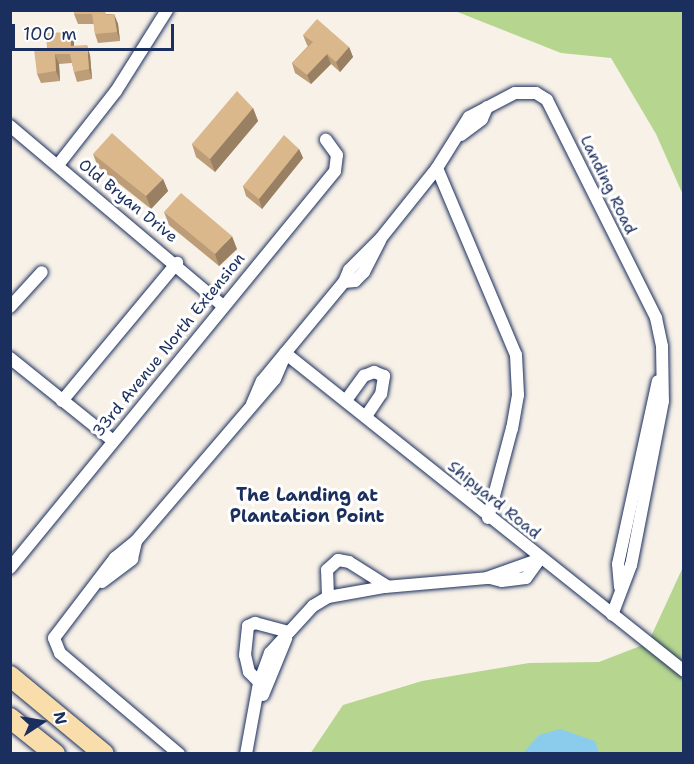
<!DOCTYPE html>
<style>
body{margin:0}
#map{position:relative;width:694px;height:764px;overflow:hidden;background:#f8f1e8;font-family:"Shantell Sans",sans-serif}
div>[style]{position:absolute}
.green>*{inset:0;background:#b6d58f}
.water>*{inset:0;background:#8bccec}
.roads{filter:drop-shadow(0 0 2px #1b2f5e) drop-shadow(0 0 2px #1b2f5e)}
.minor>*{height:12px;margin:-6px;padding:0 6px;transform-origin:6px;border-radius:6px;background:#fff}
.trunk>*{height:20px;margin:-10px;padding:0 10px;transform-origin:10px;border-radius:10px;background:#f9deab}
.wall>*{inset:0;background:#bc9d78}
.shaded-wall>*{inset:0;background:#998062}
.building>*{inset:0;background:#dbb78c}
span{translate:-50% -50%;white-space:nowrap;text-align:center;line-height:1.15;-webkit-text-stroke:6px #fff;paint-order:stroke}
.street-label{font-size:16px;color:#1b2f5e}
.neighbourhood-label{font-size:18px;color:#1b2f5e;font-weight:700}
.frame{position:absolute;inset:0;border:12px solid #1b2f5e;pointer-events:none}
.north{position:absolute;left:12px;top:692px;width:60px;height:60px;-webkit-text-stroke:4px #fff;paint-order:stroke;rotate:78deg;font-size:16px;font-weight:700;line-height:24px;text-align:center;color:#1b2f5e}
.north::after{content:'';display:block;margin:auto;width:21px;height:27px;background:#1b2f5e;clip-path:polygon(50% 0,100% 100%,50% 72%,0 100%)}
.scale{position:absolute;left:12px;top:24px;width:162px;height:27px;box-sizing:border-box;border:3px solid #1b2f5e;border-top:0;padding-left:8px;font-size:18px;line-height:21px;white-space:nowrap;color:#1b2f5e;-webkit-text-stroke:4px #fff;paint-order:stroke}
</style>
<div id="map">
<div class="green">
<i style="clip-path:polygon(455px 11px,683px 11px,683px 195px,656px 134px,611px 58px,561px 53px)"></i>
<i style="clip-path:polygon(683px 567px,683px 753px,310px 754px,343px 705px,422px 681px,529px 663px,599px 662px,648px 643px)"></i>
</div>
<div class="water">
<i style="clip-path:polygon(560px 729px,595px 741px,599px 753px,523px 753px,539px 735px)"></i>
</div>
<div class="roads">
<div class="minor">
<i style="left:10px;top:126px;width:277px;rotate:40.2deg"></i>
<i style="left:461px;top:135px;width:26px;rotate:-37deg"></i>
<i style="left:482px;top:119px;width:13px;rotate:-67deg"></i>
<i style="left:58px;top:165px;width:94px;rotate:-51.9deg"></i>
<i style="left:116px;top:91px;width:96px;rotate:-57.8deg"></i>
<i style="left:437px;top:168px;width:203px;rotate:67.1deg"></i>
<i style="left:516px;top:355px;width:40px;rotate:87.1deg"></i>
<i style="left:518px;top:395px;width:34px;rotate:100deg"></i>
<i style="left:512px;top:428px;width:93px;rotate:104.9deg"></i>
<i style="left:344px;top:282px;width:11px;rotate:-5deg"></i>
<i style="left:355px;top:281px;width:13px;rotate:-45deg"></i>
<i style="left:364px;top:272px;width:36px;rotate:-63deg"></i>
<i style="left:10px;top:307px;width:47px;rotate:-47.6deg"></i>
<i style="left:285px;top:353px;width:510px;rotate:38.55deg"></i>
<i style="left:10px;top:358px;width:131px;rotate:38.8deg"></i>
<i style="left:347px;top:399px;width:29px;rotate:-54deg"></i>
<i style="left:364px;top:376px;width:11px;rotate:-22deg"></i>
<i style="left:374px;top:372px;width:11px;rotate:22deg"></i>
<i style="left:384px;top:376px;width:18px;rotate:99deg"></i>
<i style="left:381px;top:394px;width:27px;rotate:124deg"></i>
<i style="left:62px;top:401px;width:180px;rotate:-50.2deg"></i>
<i style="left:252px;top:404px;width:25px;rotate:-67deg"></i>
<i style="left:262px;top:381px;width:129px;rotate:-50.4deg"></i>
<i style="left:344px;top:282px;width:13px;rotate:-67deg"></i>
<i style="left:349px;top:270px;width:45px;rotate:-45deg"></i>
<i style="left:381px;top:238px;width:90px;rotate:-51.3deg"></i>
<i style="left:437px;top:168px;width:60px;rotate:-57.9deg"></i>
<i style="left:469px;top:117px;width:52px;rotate:-27.6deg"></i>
<i style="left:515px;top:93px;width:21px"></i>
<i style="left:536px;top:93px;width:13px;rotate:32deg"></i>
<i style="left:547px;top:100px;width:244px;rotate:63.4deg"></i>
<i style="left:656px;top:318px;width:29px;rotate:78deg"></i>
<i style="left:662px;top:346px;width:55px;rotate:89deg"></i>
<i style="left:663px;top:401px;width:167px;rotate:101deg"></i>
<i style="left:631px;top:565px;width:53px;rotate:110.8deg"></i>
<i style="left:10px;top:568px;width:513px;rotate:-50.69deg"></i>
<i style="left:335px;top:171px;width:16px;rotate:-83deg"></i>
<i style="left:337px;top:155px;width:19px;rotate:-126deg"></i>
<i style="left:490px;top:578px;width:12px;rotate:14deg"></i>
<i style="left:502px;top:581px;width:24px;rotate:-7deg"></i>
<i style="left:526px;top:578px;width:24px;rotate:-54deg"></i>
<i style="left:102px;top:582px;width:38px;rotate:-37deg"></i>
<i style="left:132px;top:559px;width:18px;rotate:-77deg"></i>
<i style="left:620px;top:587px;width:23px;rotate:-95deg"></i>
<i style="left:618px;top:564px;width:187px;rotate:-77.7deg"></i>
<i style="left:328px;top:597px;width:27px;rotate:-92deg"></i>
<i style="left:327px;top:570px;width:15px;rotate:-42deg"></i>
<i style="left:338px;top:560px;width:11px;rotate:10deg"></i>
<i style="left:349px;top:562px;width:45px;rotate:32.3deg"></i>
<i style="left:263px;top:686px;width:20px;rotate:-135deg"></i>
<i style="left:249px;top:672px;width:17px;rotate:-103deg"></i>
<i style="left:245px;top:655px;width:29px;rotate:-84deg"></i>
<i style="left:248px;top:626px;width:8px;rotate:-23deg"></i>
<i style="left:255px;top:623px;width:34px;rotate:15deg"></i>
<i style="left:263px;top:695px;width:61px;rotate:-67.7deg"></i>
<i style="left:179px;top:754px;width:156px;rotate:-139.7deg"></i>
<i style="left:60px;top:653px;width:16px;rotate:-112deg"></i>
<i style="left:54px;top:638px;width:101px;rotate:-52.7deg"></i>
<i style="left:115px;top:558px;width:27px;rotate:-39deg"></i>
<i style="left:136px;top:541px;width:213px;rotate:-49.4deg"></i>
<i style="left:275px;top:379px;width:21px;rotate:-67deg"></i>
<i style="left:246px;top:754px;width:72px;rotate:-79.6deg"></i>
<i style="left:259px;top:683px;width:32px;rotate:-70deg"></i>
<i style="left:270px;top:653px;width:64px;rotate:-47.5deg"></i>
<i style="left:313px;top:606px;width:17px;rotate:-31deg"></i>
<i style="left:328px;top:597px;width:58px;rotate:-10deg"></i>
<i style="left:385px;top:587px;width:102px;rotate:-5deg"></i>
<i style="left:487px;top:578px;width:56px;rotate:-19.7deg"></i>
</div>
<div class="trunk">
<i style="left:10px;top:676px;width:122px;rotate:39.7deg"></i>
<i style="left:10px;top:718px;width:58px;rotate:38.7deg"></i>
</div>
</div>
<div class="wall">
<i style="clip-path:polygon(74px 14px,114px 14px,118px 24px,120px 41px,98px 43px,95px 34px,94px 24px,78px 24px)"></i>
<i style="clip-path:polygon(303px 35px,349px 47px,353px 57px,340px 72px,331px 64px,311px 84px,295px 73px,292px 63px,308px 46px,307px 45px)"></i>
<i style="clip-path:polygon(74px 42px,74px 46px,90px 55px,92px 79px,77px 82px,74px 72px,72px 63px,59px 64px,60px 81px,41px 83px,37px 74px,47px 48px)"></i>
<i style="clip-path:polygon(253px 108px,258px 121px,215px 172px,196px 157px,192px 144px)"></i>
<i style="clip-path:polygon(299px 149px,303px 158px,262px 209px,246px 196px,243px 186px)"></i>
<i style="clip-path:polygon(93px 154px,163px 179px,168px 191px,151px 209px,98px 167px)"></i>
<i style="clip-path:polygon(164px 212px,237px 249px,219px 266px,169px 225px)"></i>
</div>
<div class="shaded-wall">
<i style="clip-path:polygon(114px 14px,118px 24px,120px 41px,117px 32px)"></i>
<i style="clip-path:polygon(70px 32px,74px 42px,74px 56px,71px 46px)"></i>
<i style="clip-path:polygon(87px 45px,90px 55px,92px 79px,89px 69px)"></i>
<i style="clip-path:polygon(349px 47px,353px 57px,340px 72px,336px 62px)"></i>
<i style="clip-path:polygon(55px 54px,59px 64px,60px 81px,56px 71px)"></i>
<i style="clip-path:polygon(327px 54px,331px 64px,311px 84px,307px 75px)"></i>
<i style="clip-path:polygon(253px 108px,258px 121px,215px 172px,210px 159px)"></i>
<i style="clip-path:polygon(299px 149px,303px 158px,262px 209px,259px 199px)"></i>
<i style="clip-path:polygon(163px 179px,168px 191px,151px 209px,146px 196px)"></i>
<i style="clip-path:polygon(232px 236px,237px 249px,219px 266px,215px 254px)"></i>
</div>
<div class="building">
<i style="clip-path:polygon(74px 10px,105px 10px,106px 15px,114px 14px,117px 32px,95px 34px,92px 14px,74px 14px)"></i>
<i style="clip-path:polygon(317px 19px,349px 47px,336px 62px,327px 54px,307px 75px,292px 63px,313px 42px,303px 35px)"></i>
<i style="clip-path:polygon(70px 32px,71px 46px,87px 45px,89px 69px,74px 72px,70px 54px,55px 54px,56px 71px,37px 74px,34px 49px,47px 48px,46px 33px)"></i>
<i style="clip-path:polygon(237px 91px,253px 108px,210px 159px,192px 144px)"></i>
<i style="clip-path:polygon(112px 133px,163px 179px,146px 196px,93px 154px)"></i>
<i style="clip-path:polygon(284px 135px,299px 149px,259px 199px,243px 186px)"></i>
<i style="clip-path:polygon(181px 193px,232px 236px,215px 254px,164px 212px)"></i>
</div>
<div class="street-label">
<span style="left:608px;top:185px;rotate:64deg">Landing Road</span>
<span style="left:128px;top:201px;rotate:39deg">Old Bryan Drive</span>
<span style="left:169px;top:345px;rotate:-51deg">33rd Avenue North Extension</span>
<span style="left:494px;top:500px;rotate:39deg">Shipyard Road</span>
</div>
<div class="neighbourhood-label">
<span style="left:307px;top:506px">The Landing at<br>Plantation Point</span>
</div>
<div class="frame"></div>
<div class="north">N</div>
<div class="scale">100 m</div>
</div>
